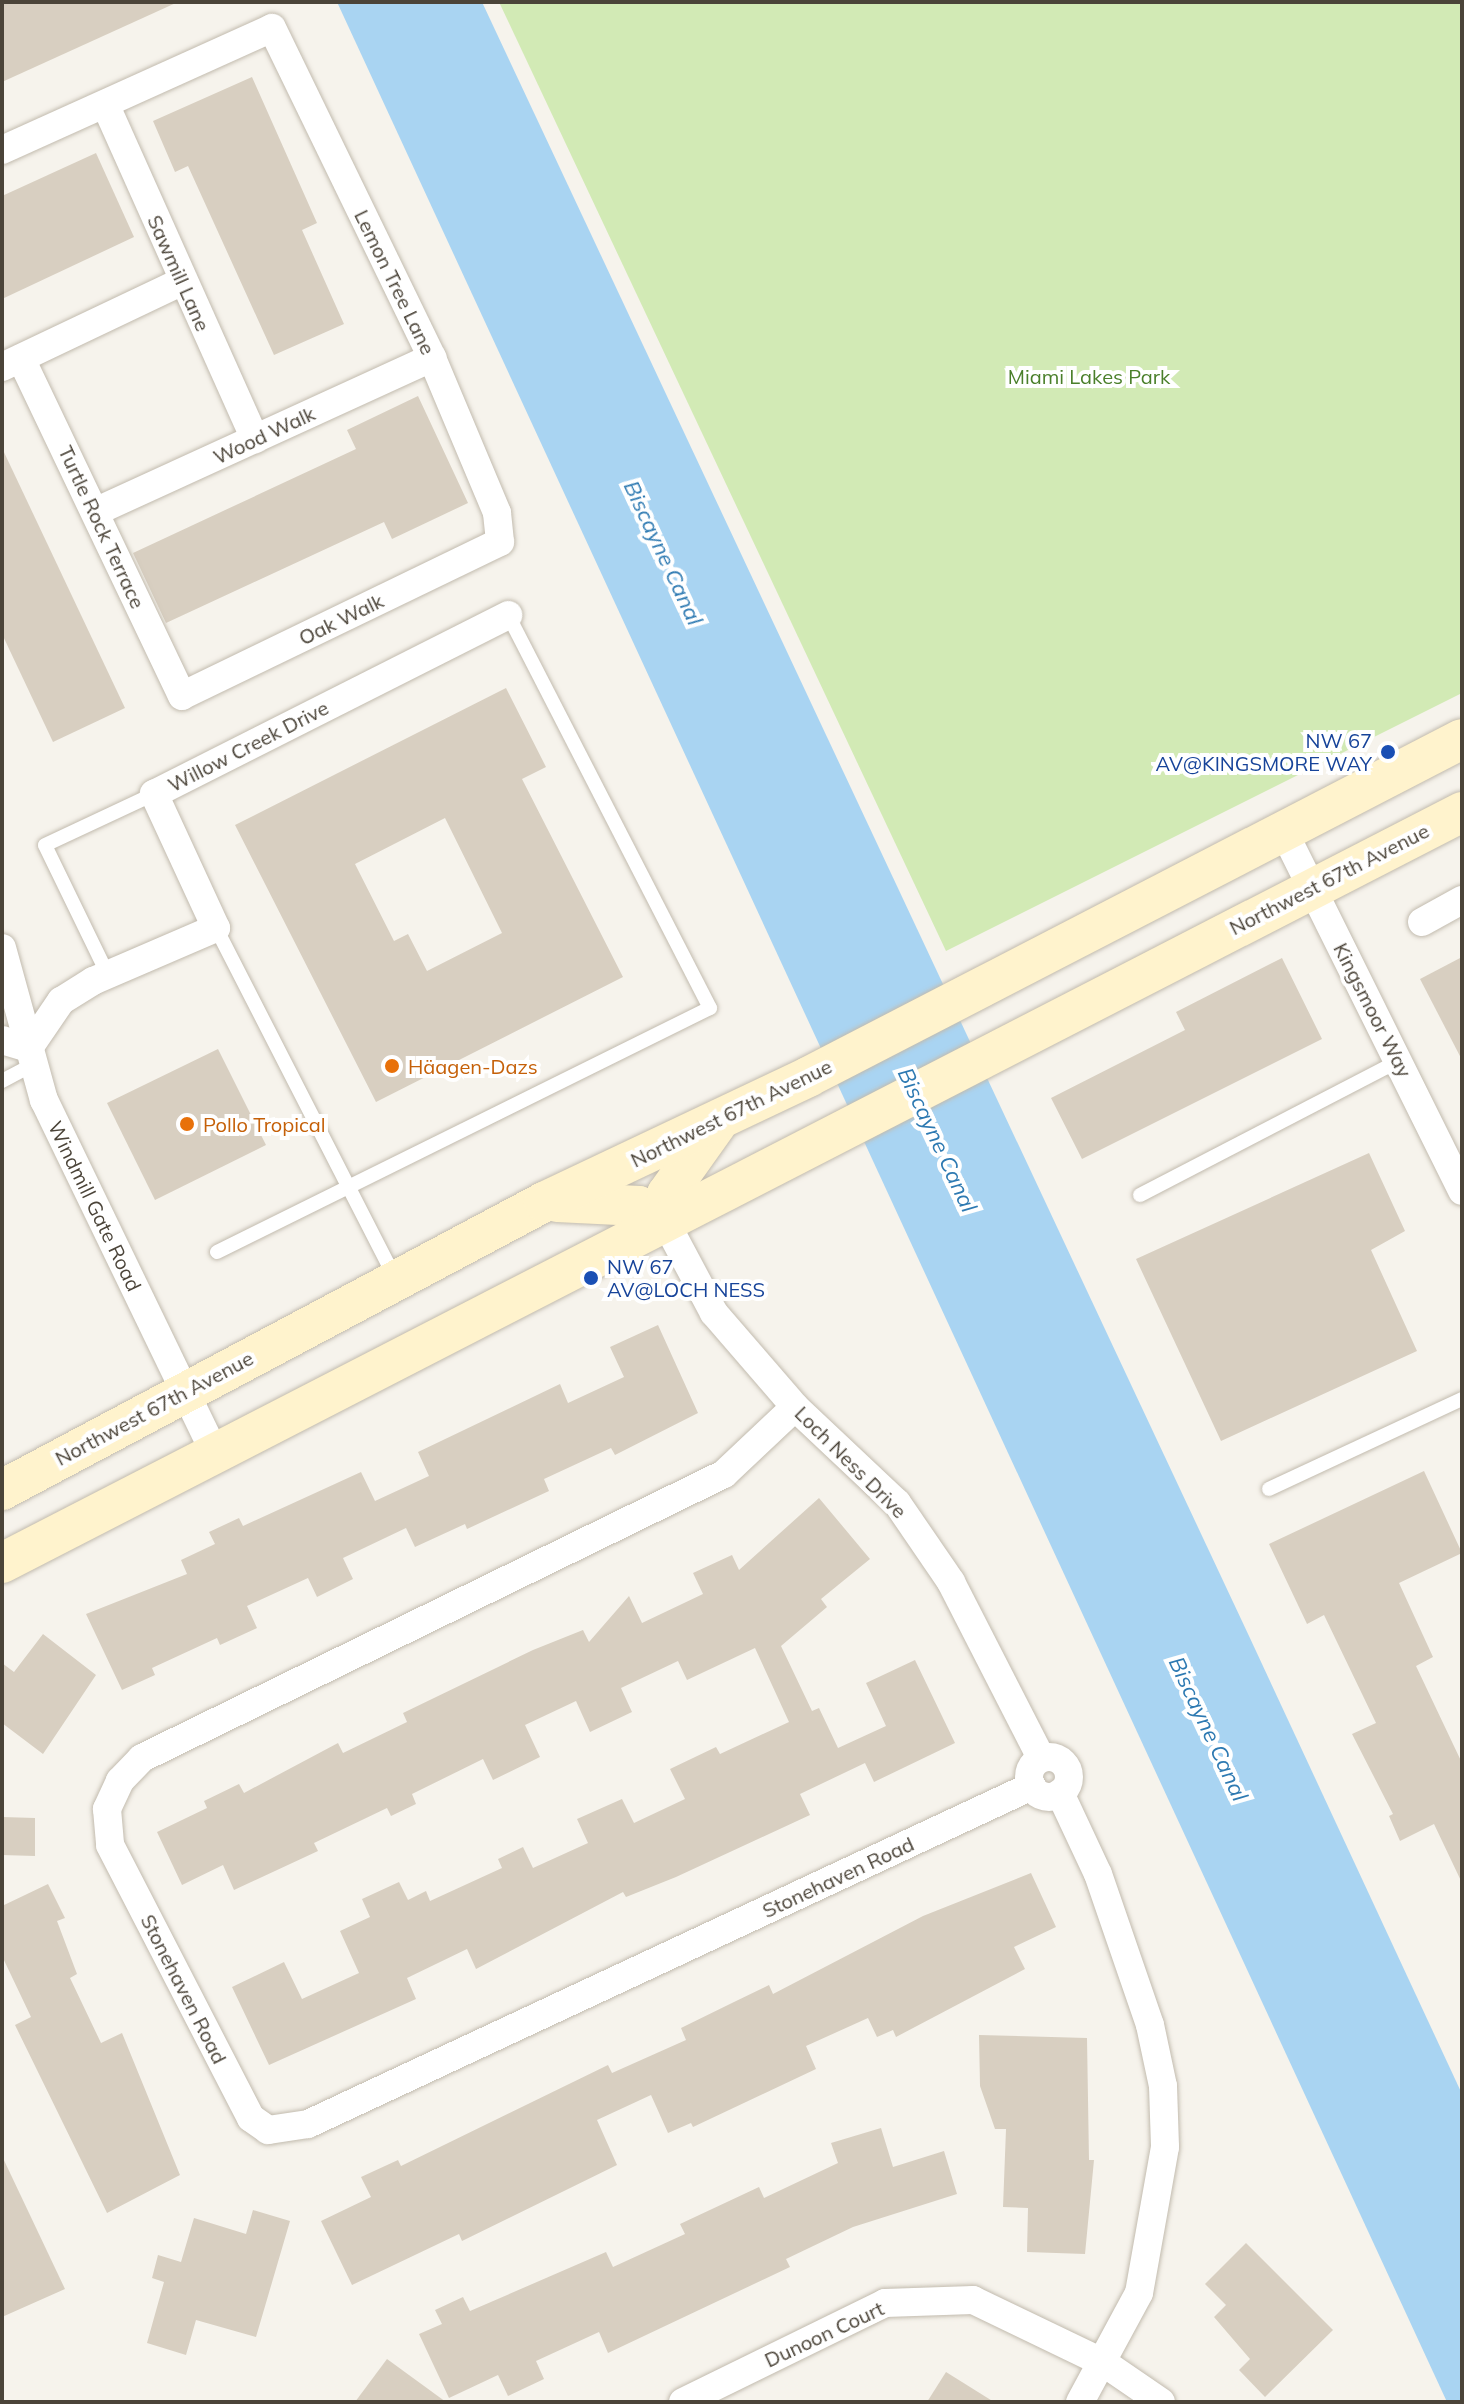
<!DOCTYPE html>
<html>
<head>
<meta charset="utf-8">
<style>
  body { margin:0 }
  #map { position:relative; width:1464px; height:2404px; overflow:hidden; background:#f6f3ec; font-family:Mulish,sans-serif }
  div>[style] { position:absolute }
  .green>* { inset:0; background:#d2eab5 }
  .water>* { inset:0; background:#a9d4f2 }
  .building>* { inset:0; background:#d8cfc1 }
  .roads { filter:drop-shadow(0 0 2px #c2bbae) drop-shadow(0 0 2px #c2bbae) }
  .service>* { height:14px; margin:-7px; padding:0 7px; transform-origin:7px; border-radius:7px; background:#fff }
  .minor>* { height:28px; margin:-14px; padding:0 14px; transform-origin:14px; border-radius:14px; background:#fff }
  .minor>.ring { margin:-14px; padding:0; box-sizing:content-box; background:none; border:28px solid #fff; border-radius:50% }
  .secondary>* { height:40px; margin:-20px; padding:0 20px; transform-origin:20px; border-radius:20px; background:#fff3cd }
  .dots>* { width:22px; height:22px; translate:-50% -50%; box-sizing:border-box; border:4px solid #fff; border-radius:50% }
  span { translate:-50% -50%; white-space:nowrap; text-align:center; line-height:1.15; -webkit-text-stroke:8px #fff; paint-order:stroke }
  .street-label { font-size:20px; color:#4b4439 }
  .park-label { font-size:20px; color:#4a7f2a }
  .transit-label { font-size:20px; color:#164399 }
  .right { translate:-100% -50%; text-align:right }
  .left { translate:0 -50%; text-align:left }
  .food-label { font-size:20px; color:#c56008 }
  .water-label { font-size:22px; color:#2e7ab2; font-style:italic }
  .frame { position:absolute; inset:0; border:4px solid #4b4439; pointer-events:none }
</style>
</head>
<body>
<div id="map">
  <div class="green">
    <i style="clip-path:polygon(499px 2px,1462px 2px,1462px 693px,946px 951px)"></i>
  </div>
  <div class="water">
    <i style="clip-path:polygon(337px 2px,482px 2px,1249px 1636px,1462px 2094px,1462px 2402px,1447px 2402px)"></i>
  </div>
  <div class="building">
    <i style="clip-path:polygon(2px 2px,178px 2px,2px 82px)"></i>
    <i style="clip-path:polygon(252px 77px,317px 223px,302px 230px,344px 324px,274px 355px,188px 166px,175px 172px,153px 121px)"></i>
    <i style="clip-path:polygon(96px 153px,134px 237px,2px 299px,2px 196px)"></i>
    <i style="clip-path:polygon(418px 396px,468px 503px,392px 539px,384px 522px,166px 623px,133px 553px,356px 449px,347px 430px)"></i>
    <i style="clip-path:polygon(2px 448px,125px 708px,53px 742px,2px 634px)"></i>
    <i style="clip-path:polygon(evenodd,506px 688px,546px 767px,522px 779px,623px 977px,376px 1102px,235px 825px,506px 688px,445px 818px,502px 933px,427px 971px,408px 934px,394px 941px,355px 864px,445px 818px)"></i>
    <i style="clip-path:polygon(1462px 957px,1462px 1060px,1420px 979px)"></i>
    <i style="clip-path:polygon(1282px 958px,1322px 1039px,1082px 1159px,1051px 1098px,1185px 1030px,1176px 1012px)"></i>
    <i style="clip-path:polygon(218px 1049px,266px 1145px,155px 1200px,107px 1103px)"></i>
    <i style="clip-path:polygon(1369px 1153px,1405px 1231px,1371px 1250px,1417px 1351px,1221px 1441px,1136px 1259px)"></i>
    <i style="clip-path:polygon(658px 1325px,698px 1413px,615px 1455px,611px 1448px,544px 1479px,549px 1491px,467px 1529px,465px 1524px,415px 1547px,406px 1528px,343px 1558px,353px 1579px,317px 1597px,308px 1578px,247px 1606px,257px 1628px,220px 1645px,217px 1638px,152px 1668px,155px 1675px,122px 1690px,86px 1614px,187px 1574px,181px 1560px,215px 1544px,209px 1532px,239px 1518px,243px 1526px,361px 1472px,375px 1501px,429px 1476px,418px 1452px,560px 1384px,568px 1403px,624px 1377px,610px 1347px)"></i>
    <i style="clip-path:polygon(1424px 1471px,1462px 1553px,1399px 1583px,1433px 1657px,1416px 1666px,1462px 1763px,1462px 1883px,1434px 1824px,1400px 1841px,1389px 1816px,1393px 1814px,1352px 1734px,1376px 1723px,1324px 1615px,1307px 1624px,1269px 1544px)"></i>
    <i style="clip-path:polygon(819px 1498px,870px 1559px,821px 1599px,827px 1607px,781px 1646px,812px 1711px,819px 1708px,838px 1748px,886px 1726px,866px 1683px,915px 1660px,955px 1743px,874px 1782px,865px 1763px,800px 1794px,810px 1815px,676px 1877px,626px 1897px,623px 1892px,476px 1969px,467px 1949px,407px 1978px,416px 1999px,269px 2065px,232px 1987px,284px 1962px,302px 1999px,359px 1973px,340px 1931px,370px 1917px,362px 1899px,399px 1882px,408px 1900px,426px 1891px,430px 1901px,502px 1868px,498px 1859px,523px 1847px,533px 1868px,588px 1843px,577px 1819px,622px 1799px,634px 1823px,685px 1799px,670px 1769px,716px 1747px,720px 1754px,789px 1722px,755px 1648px,687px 1680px,678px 1661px,621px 1688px,632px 1712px,590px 1732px,576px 1701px,525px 1725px,540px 1757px,493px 1780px,483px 1759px,412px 1794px,416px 1804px,391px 1816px,387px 1808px,314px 1843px,318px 1851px,234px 1890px,223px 1865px,182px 1885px,157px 1832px,207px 1808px,204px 1801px,239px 1784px,244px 1793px,338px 1743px,343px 1753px,407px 1722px,403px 1713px,533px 1650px,583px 1630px,589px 1642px,629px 1596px,642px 1623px,703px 1594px,693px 1573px,732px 1555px,739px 1570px)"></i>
    <i style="clip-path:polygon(43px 1634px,96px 1675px,43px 1754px,2px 1723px,2px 1663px,14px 1672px)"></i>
    <i style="clip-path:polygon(2px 1817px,35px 1818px,35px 1856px,2px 1855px)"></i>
    <i style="clip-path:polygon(1031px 1873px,1056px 1927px,1014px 1947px,1025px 1969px,896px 2037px,893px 2030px,877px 2037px,868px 2018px,806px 2046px,816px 2069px,693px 2127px,691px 2123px,668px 2133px,651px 2095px,597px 2120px,617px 2165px,462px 2241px,459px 2234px,352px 2285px,321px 2221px,371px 2197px,361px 2177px,398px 2160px,401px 2166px,608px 2065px,612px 2073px,686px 2040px,681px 2028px,734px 2002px,769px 1985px,773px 1994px,923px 1916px)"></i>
    <i style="clip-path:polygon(48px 1884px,65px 1918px,57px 1921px,77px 1974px,70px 1978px,101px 2043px,122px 2033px,180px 2175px,107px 2213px,15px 2025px,31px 2017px,2px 1956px,2px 1906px)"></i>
    <i style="clip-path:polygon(979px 2035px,1087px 2038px,1089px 2160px,1094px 2160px,1085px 2254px,1027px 2252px,1028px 2208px,1003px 2207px,1006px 2129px,995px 2129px,980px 2086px)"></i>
    <i style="clip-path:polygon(881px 2128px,893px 2167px,944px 2151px,957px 2194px,853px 2227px,786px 2259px,790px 2267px,608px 2353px,599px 2332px,536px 2361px,544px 2379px,508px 2396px,498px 2375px,449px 2398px,419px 2334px,442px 2324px,435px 2310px,463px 2297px,470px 2311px,606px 2252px,613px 2267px,685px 2234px,680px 2224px,759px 2187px,764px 2198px,838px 2163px,831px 2143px)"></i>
    <i style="clip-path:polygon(2px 2156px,65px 2289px,2px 2317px)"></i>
    <i style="clip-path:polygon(253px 2210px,290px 2221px,256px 2337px,196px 2320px,186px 2355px,147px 2343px,164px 2282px,152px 2278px,158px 2255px,181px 2262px,194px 2218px,246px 2234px)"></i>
    <i style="clip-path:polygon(1246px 2243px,1333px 2330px,1265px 2397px,1239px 2370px,1250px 2359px,1214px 2317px,1226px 2305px,1205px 2284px)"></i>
    <i style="clip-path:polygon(387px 2359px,446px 2402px,355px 2402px)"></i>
    <i style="clip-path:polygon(946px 2372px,994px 2402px,927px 2402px)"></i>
  </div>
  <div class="roads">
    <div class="service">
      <i style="left:216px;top:928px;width:395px;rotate:62.9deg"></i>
      <i style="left:108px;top:975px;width:144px;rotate:-115.9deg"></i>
      <i style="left:45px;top:845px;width:120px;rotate:-25.1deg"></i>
      <i style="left:2px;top:1081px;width:36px;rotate:-28deg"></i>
      <i style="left:1140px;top:1195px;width:292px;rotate:-27.4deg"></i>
      <i style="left:217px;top:1252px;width:550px;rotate:-26.33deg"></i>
      <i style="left:710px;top:1008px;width:442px;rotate:-117.2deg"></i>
      <i style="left:1269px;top:1489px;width:213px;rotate:-25deg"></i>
    </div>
    <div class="minor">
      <i style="left:106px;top:106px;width:365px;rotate:65.9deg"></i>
      <i style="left:2px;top:150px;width:296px;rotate:-24.3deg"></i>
      <i style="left:272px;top:28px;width:367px;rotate:64.1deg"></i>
      <i style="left:432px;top:358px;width:168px;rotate:67.2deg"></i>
      <i style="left:497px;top:513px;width:29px;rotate:84deg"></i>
      <i style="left:500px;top:542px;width:353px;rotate:154.2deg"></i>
      <i style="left:182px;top:696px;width:374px;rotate:-115.5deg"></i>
      <i style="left:2px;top:367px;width:200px;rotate:-25.4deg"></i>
      <i style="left:95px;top:512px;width:371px;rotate:-24.6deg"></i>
      <i style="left:1283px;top:830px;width:403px;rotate:63.6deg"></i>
      <i style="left:1422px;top:922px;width:46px;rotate:-28.8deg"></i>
      <i style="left:2px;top:948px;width:158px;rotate:74.6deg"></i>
      <i style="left:44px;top:1100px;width:393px;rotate:64.2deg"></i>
      <i style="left:2px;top:1040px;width:28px;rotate:17deg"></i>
      <i style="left:29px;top:1048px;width:57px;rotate:-55.8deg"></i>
      <i style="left:61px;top:1001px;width:38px;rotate:-32deg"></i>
      <i style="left:93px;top:981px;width:134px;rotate:-23.3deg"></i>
      <i style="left:216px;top:928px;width:148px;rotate:-114.8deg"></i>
      <i style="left:154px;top:794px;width:397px;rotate:-26.8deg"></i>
      <i style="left:665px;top:1221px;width:104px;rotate:62deg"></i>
      <i style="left:714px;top:1313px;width:124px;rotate:49.2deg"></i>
      <i style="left:795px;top:1407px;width:140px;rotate:43.3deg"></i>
      <i style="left:897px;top:1503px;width:96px;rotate:55.6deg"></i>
      <i style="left:951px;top:1582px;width:198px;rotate:62.9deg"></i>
      <i style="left:795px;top:1407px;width:98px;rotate:136.7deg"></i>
      <i style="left:724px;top:1474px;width:648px;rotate:153.99deg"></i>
      <i style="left:142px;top:1758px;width:32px;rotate:134deg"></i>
      <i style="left:120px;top:1781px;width:31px;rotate:115deg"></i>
      <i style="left:107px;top:1809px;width:36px;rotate:85deg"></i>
      <i style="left:110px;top:1845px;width:307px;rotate:62.7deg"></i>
      <i style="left:251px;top:2118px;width:21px;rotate:35deg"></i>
      <i style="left:268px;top:2130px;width:40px;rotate:-8.5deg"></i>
      <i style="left:308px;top:2124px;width:799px;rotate:-25.03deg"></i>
      <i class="ring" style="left:1029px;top:1757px;width:12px;height:12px"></i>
      <i style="left:1060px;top:1793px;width:89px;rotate:64.9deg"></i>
      <i style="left:1098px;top:1874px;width:160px;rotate:71deg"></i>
      <i style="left:1150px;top:2025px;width:62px;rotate:78deg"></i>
      <i style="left:1163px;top:2086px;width:61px;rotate:88.1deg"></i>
      <i style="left:1165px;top:2147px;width:148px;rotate:100.1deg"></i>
      <i style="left:1139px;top:2293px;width:124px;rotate:118.4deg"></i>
      <i style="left:683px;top:2402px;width:225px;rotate:-26.1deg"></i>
      <i style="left:885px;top:2303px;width:88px;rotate:-2deg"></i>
      <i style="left:973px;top:2300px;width:145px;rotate:25.7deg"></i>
      <i style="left:1104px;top:2363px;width:69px;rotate:34.4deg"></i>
    </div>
    <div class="secondary">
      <i style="left:557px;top:1202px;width:82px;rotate:2.8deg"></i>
      <i style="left:639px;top:1206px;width:30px;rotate:30deg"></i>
      <i style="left:665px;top:1221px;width:27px;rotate:-86deg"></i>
      <i style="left:667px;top:1194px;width:85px;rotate:-54.6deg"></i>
      <i style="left:2px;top:1490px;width:614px;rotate:-27.98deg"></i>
      <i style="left:544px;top:1202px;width:292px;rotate:-25.3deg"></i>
      <i style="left:808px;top:1077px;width:736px;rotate:-27.33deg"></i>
      <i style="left:2px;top:1563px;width:1642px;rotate:-27.22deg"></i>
    </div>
  </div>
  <div class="dots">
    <i style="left:1388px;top:752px;background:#1a4fb4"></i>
    <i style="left:392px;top:1066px;background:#e8710a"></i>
    <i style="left:187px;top:1124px;background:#e8710a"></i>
    <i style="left:591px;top:1278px;background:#1a4fb4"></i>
  </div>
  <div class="street-label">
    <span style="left:179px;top:273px;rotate:66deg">Sawmill Lane</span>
    <span style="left:395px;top:282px;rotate:64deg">Lemon Tree Lane</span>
    <span style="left:264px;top:435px;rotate:-25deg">Wood Walk</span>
    <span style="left:102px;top:527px;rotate:65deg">Turtle Rock Terrace</span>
    <span style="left:341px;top:619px;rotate:-26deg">Oak Walk</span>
    <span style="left:248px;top:746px;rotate:-27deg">Willow Creek Drive</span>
    <span style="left:1329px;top:879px;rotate:-27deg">Northwest 67th Avenue</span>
    <span style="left:1373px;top:1010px;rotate:63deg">Kingsmoor Way</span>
    <span style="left:731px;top:1113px;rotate:-26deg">Northwest 67th Avenue</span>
    <span style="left:95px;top:1206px;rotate:64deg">Windmill Gate Road</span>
    <span style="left:154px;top:1408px;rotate:-28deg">Northwest 67th Avenue</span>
    <span style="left:851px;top:1462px;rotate:45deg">Loch Ness Drive</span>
    <span style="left:838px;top:1877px;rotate:-25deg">Stonehaven Road</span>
    <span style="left:184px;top:1989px;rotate:63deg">Stonehaven Road</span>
    <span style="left:824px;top:2334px;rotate:-25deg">Dunoon Court</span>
  </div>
  <div class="park-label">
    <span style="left:1089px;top:376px">Miami Lakes Park</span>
  </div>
  <div class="transit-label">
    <span class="right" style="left:1372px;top:752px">NW 67<br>AV@KINGSMORE WAY</span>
    <span class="left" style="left:607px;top:1278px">NW 67<br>AV@LOCH NESS</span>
  </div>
  <div class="food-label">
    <span class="left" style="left:408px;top:1066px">Häagen-Dazs</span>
    <span class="left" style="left:203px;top:1124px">Pollo Tropical</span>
  </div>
  <div class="water-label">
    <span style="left:663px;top:553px;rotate:65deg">Biscayne Canal</span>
    <span style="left:937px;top:1140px;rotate:65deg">Biscayne Canal</span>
    <span style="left:1208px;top:1729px;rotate:65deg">Biscayne Canal</span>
  </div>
  <div class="frame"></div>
</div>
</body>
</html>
